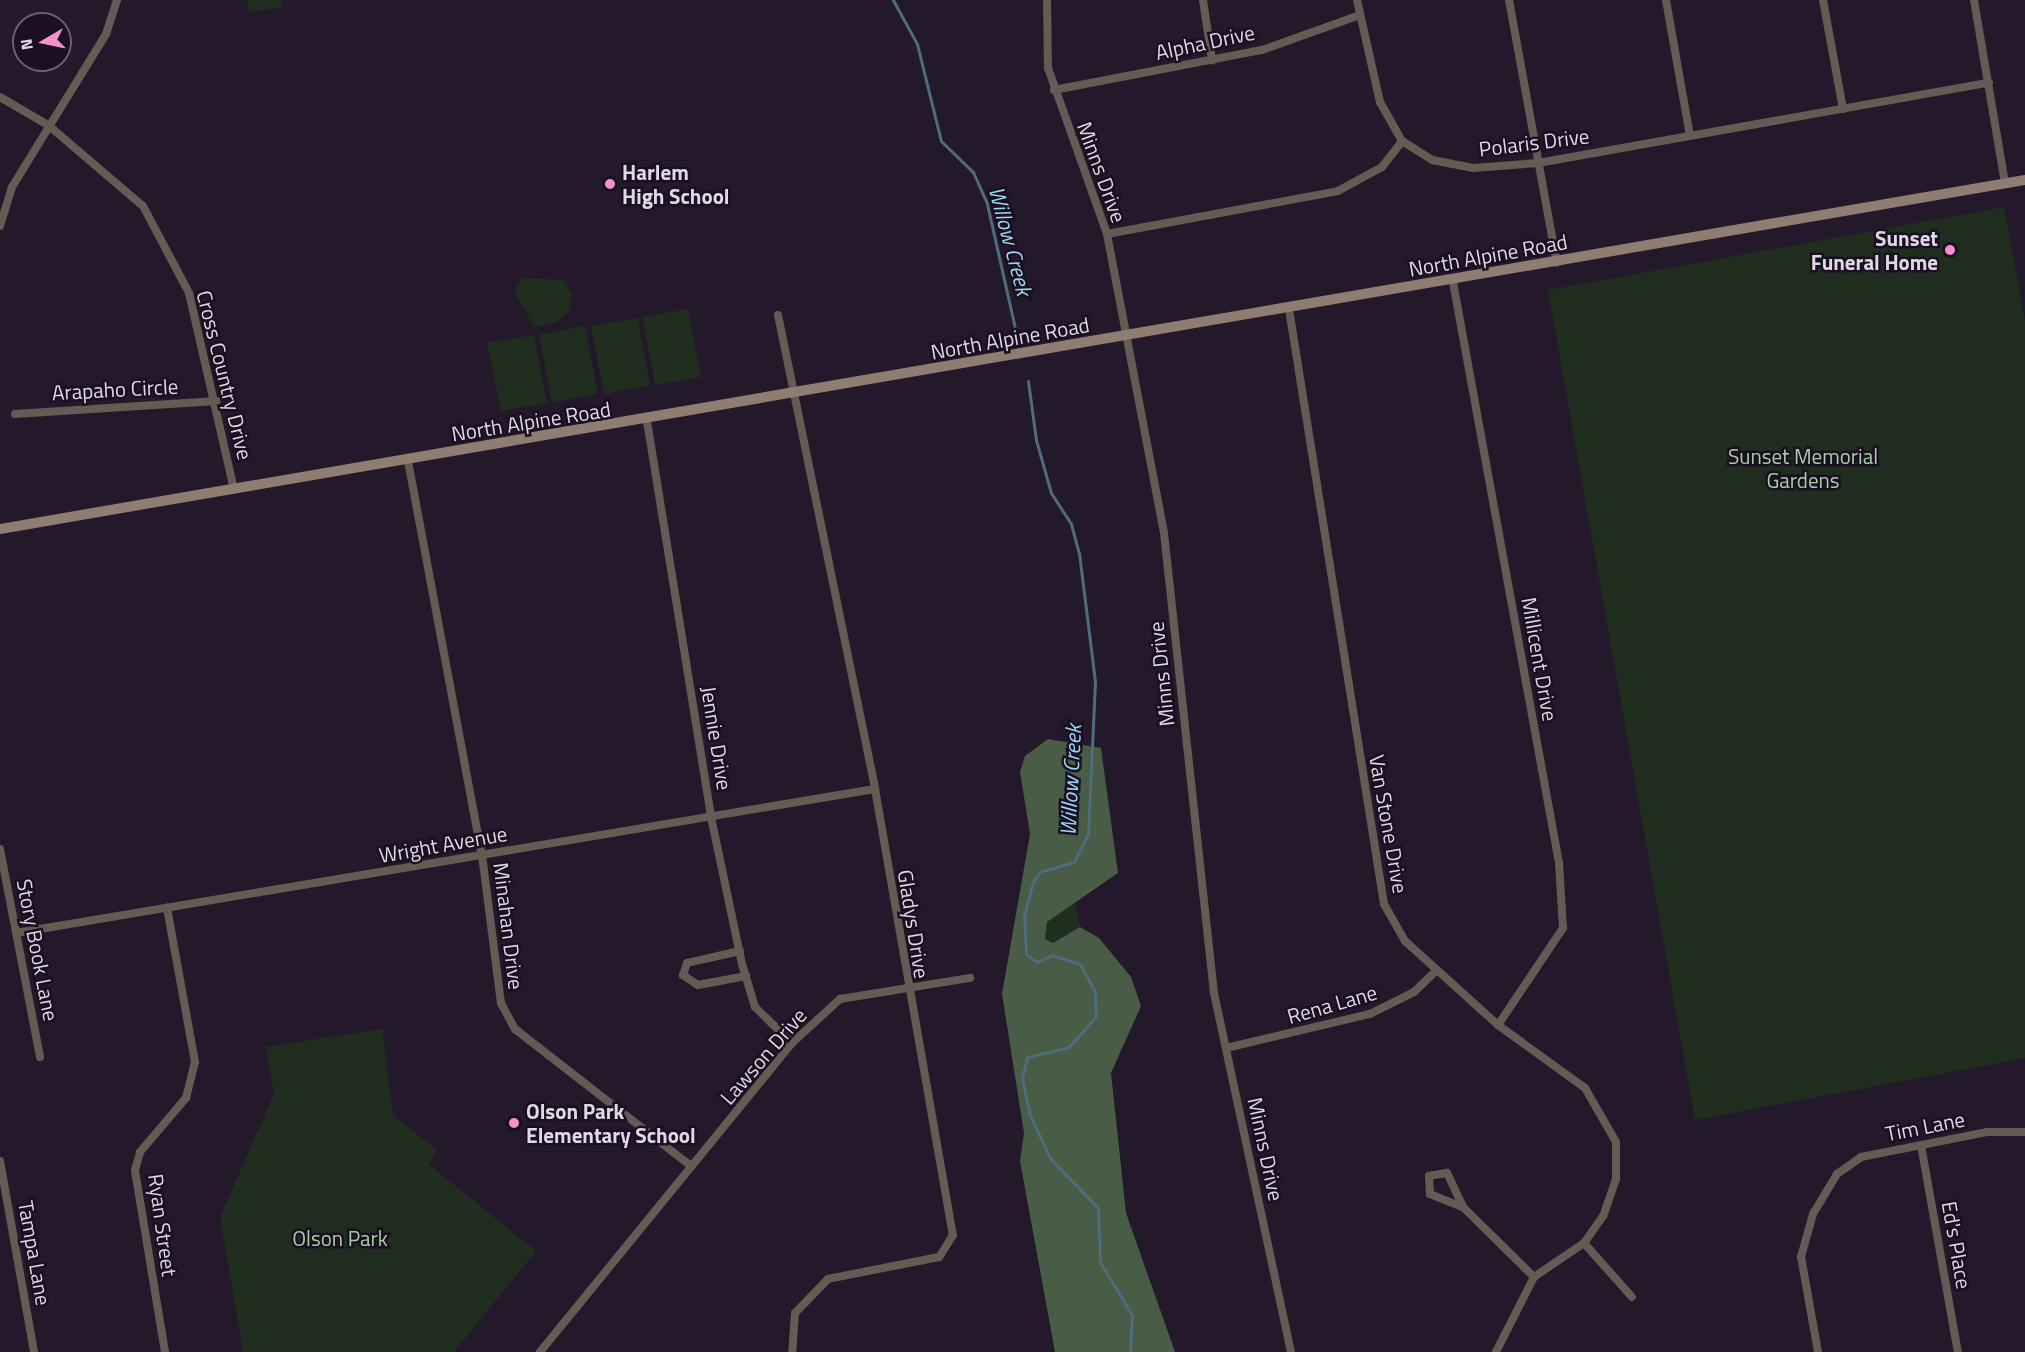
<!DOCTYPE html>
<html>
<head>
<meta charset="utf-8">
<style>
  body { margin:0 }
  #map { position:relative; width:2025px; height:1352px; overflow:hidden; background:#24192b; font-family:"Titillium Web",sans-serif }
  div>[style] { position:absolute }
  .green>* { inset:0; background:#1f2e1e }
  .forest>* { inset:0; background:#485c46 }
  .stream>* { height:3px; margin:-1.5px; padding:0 1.5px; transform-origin:1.5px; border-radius:1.5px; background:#4f6c7c }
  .minor>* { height:8px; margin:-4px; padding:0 4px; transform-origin:4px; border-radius:4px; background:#655b54 }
  .secondary>* { height:10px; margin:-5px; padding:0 5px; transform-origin:5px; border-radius:5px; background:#8e7e72 }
  .dots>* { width:16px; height:16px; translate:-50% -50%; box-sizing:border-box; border:3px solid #1a1022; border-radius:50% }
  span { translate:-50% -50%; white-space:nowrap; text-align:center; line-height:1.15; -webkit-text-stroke:5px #1a1022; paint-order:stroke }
  .street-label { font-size:21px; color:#dfd8e5 }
  .poi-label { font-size:21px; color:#dfd8e5; font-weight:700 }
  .left { translate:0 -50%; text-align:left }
  .right { translate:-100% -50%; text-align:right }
  .park-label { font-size:21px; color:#a7cea4 }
  .water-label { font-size:22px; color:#9cd5f3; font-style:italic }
  .north { position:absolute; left:12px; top:12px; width:60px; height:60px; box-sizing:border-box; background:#1a1022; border:2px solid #696070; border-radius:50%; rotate:261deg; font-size:16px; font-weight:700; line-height:24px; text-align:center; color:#dfd8e5 }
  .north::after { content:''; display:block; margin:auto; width:21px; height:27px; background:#f790ce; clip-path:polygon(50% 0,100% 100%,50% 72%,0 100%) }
</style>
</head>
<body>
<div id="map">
  <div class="green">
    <i style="clip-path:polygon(247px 0,281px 0,282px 7px,249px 12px)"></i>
    <i style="clip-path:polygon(2004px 207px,2025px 321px,2025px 1058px,1695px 1120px,1548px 290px)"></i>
    <i style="clip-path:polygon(523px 278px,563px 280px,572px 295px,569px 311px,557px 322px,534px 327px,517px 296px,515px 288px)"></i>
    <i style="clip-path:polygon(688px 309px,701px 377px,655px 385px,642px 317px)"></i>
    <i style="clip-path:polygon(638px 318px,650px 385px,604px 394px,591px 326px)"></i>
    <i style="clip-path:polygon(585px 326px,598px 394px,552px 402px,539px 335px)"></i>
    <i style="clip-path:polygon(534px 335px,547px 403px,501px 411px,487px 343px)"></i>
    <i style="clip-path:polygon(1075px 902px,1080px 927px,1053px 943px,1045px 939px,1047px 922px)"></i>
    <i style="clip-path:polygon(382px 1029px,393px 1115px,437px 1150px,428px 1164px,536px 1251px,454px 1352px,243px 1352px,220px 1217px,274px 1094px,266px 1047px)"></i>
  </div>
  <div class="forest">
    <i style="clip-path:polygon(1048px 739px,1101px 748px,1118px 873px,1047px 922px,1045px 939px,1053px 943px,1080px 927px,1099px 938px,1131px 977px,1141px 1006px,1111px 1073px,1126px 1213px,1175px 1352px,1055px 1352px,1020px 1161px,1024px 1133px,1002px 994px,1030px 834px,1020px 772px,1025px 756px)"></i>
  </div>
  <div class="stream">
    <i style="left:893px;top:0;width:50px;rotate:61.4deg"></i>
    <i style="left:917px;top:44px;width:100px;rotate:76.1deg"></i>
    <i style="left:941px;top:141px;width:45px;rotate:44.1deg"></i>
    <i style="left:973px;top:172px;width:35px;rotate:66deg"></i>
    <i style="left:987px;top:204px;width:132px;rotate:77.3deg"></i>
    <i style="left:1028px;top:381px;width:60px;rotate:82.3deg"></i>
    <i style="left:1036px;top:440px;width:55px;rotate:74.2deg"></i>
    <i style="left:1051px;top:493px;width:37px;rotate:57deg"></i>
    <i style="left:1071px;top:524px;width:30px;rotate:75deg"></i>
    <i style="left:1079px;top:553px;width:129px;rotate:82.9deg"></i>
    <i style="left:1095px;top:681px;width:153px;rotate:92.6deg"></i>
    <i style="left:1088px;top:834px;width:31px;rotate:117deg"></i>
    <i style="left:1074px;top:862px;width:35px;rotate:164deg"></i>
    <i style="left:1040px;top:872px;width:12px;rotate:125deg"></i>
    <i style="left:1033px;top:882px;width:34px;rotate:105deg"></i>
    <i style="left:1024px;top:915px;width:39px;rotate:87deg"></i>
    <i style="left:1026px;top:954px;width:14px;rotate:36deg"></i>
    <i style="left:1037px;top:962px;width:17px;rotate:-25deg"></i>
    <i style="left:1052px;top:955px;width:29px;rotate:18deg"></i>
    <i style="left:1080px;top:964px;width:32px;rotate:62deg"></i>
    <i style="left:1095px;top:992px;width:24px;rotate:88deg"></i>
    <i style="left:1096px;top:1016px;width:41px;rotate:131.1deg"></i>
    <i style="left:1069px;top:1047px;width:43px;rotate:166.6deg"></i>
    <i style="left:1027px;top:1057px;width:22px;rotate:103deg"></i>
    <i style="left:1022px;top:1078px;width:38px;rotate:78deg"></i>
    <i style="left:1030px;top:1115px;width:47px;rotate:65.1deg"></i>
    <i style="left:1050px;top:1158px;width:69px;rotate:46.2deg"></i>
    <i style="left:1098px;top:1208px;width:54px;rotate:87.9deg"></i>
    <i style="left:1100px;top:1262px;width:62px;rotate:58.9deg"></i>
    <i style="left:1132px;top:1315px;width:37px;rotate:93deg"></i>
  </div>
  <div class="minor">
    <i style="left:1047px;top:0;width:68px;rotate:89.2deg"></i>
    <i style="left:1048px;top:68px;width:176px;rotate:70.4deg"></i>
    <i style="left:1107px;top:234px;width:304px;rotate:79.2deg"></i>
    <i style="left:1164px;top:533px;width:463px;rotate:83.8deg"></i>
    <i style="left:1214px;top:993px;width:367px;rotate:77.9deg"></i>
    <i style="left:1203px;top:0;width:61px;rotate:81.5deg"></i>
    <i style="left:1357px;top:0;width:105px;rotate:77.3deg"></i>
    <i style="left:1380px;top:102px;width:45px;rotate:60.6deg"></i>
    <i style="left:1402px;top:141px;width:36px;rotate:32deg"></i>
    <i style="left:1432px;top:160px;width:42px;rotate:11deg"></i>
    <i style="left:1473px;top:168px;width:65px;rotate:-4.4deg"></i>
    <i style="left:1538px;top:163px;width:458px;rotate:-10.1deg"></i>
    <i style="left:1509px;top:0;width:267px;rotate:79.7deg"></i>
    <i style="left:1666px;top:0;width:138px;rotate:80deg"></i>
    <i style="left:1823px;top:0;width:111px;rotate:79.6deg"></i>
    <i style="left:1974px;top:0;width:186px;rotate:80.4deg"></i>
    <i style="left:1054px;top:90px;width:212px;rotate:-10.9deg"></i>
    <i style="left:1262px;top:50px;width:104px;rotate:-19.7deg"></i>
    <i style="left:0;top:97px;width:56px;rotate:30.3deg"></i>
    <i style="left:48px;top:125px;width:125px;rotate:40.5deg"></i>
    <i style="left:143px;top:206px;width:98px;rotate:62.1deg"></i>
    <i style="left:189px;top:293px;width:202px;rotate:77.1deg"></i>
    <i style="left:0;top:226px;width:41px;rotate:-72.9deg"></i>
    <i style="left:12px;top:187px;width:180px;rotate:-58.4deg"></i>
    <i style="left:106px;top:34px;width:36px;rotate:-72deg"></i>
    <i style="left:1107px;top:234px;width:235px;rotate:-10.5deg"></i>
    <i style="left:1338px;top:191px;width:50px;rotate:-28.6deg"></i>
    <i style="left:1382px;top:167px;width:33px;rotate:-52deg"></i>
    <i style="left:1453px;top:282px;width:591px;rotate:79.66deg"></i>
    <i style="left:1559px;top:863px;width:65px;rotate:86.5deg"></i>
    <i style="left:1563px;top:928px;width:117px;rotate:123.8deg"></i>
    <i style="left:1289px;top:309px;width:603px;rotate:80.93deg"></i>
    <i style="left:1384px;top:904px;width:43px;rotate:60.4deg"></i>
    <i style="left:1405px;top:941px;width:125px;rotate:42.1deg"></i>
    <i style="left:1498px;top:1025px;width:107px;rotate:35.9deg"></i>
    <i style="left:1585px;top:1088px;width:62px;rotate:60.1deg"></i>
    <i style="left:1616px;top:1142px;width:37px;rotate:90deg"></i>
    <i style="left:1616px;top:1179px;width:39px;rotate:109deg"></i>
    <i style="left:1603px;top:1216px;width:33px;rotate:125deg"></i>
    <i style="left:1584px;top:1243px;width:60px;rotate:145.8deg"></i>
    <i style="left:1534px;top:1277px;width:84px;rotate:116.9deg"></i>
    <i style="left:778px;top:315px;width:484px;rotate:78.4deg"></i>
    <i style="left:875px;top:789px;width:453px;rotate:80.1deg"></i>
    <i style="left:953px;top:1235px;width:26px;rotate:122deg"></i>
    <i style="left:939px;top:1257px;width:113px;rotate:168.8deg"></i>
    <i style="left:828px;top:1279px;width:47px;rotate:134.1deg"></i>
    <i style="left:795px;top:1313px;width:39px;rotate:94deg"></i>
    <i style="left:15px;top:414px;width:202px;rotate:-3.7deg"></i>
    <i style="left:647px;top:421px;width:401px;rotate:80.8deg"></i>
    <i style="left:711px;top:817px;width:150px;rotate:78.1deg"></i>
    <i style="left:742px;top:964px;width:45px;rotate:73.2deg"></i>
    <i style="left:755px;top:1007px;width:52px;rotate:44.2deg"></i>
    <i style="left:408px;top:461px;width:401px;rotate:79.4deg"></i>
    <i style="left:482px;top:855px;width:149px;rotate:82.7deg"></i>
    <i style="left:501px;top:1003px;width:30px;rotate:62deg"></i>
    <i style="left:515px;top:1029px;width:224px;rotate:37.9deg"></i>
    <i style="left:0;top:849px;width:212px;rotate:79.1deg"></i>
    <i style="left:16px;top:933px;width:871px;rotate:-9.52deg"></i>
    <i style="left:740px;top:951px;width:54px;rotate:167.2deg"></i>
    <i style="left:687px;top:963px;width:13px;rotate:108deg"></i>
    <i style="left:683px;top:975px;width:18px;rotate:34deg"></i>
    <i style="left:698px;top:985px;width:49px;rotate:-10.6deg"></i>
    <i style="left:1226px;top:1048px;width:148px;rotate:-13.3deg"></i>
    <i style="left:1370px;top:1014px;width:49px;rotate:-26.6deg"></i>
    <i style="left:1414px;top:992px;width:32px;rotate:-44deg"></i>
    <i style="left:1921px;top:1145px;width:210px;rotate:79.9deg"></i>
    <i style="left:0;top:1161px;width:194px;rotate:79.9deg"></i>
    <i style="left:1463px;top:1207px;width:38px;rotate:-115deg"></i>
    <i style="left:1447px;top:1173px;width:18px;rotate:171deg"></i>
    <i style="left:1429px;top:1176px;width:18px;rotate:87deg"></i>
    <i style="left:1430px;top:1194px;width:35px;rotate:22deg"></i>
    <i style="left:1463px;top:1207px;width:100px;rotate:44.6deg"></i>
    <i style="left:1584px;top:1243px;width:72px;rotate:48.4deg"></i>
    <i style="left:165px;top:1352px;width:184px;rotate:-99.4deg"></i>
    <i style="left:135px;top:1170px;width:19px;rotate:-74deg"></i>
    <i style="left:140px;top:1152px;width:71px;rotate:-49.6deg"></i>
    <i style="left:186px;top:1098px;width:37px;rotate:-76deg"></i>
    <i style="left:195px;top:1062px;width:157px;rotate:-100.3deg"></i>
    <i style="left:540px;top:1352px;width:399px;rotate:-50.8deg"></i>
    <i style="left:792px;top:1043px;width:65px;rotate:-42.5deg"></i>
    <i style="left:840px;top:999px;width:132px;rotate:-9.2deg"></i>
    <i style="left:1818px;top:1352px;width:97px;rotate:-100.1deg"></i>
    <i style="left:1801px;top:1257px;width:45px;rotate:-74.4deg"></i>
    <i style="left:1813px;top:1214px;width:47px;rotate:-59deg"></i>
    <i style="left:1837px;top:1174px;width:29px;rotate:-35deg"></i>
    <i style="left:1861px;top:1157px;width:128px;rotate:-11.2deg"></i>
    <i style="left:1987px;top:1132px;width:38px"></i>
  </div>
  <div class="secondary">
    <i style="left:0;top:529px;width:2055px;rotate:-9.78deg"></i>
  </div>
  <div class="dots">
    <i style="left:610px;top:184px;background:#f790ce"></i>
    <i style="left:1950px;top:250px;background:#f790ce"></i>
    <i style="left:514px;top:1123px;background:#f790ce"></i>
  </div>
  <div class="street-label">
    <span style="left:1205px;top:42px;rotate:-12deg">Alpha Drive</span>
    <span style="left:1534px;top:142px;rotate:-7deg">Polaris Drive</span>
    <span style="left:1102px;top:172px;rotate:70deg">Minns Drive</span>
    <span style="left:1488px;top:255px;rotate:-10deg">North Alpine Road</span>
    <span style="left:1010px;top:338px;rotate:-10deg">North Alpine Road</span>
    <span style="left:225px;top:375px;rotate:76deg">Cross Country Drive</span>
    <span style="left:115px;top:389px;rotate:-3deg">Arapaho Circle</span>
    <span style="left:531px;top:421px;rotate:-9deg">North Alpine Road</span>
    <span style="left:1540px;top:659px;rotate:80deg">Millicent Drive</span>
    <span style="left:1161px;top:674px;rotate:-96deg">Minns Drive</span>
    <span style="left:717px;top:738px;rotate:81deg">Jennie Drive</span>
    <span style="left:1389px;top:824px;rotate:80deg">Van Stone Drive</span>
    <span style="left:443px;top:844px;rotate:-10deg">Wright Avenue</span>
    <span style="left:914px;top:924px;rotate:81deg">Gladys Drive</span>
    <span style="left:509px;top:926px;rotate:83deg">Minahan Drive</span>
    <span style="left:38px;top:950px;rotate:79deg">Story Book Lane</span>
    <span style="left:1332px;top:1004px;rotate:-16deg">Rena Lane</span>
    <span style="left:763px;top:1056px;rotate:-49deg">Lawson Drive</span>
    <span style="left:1925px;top:1126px;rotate:-11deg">Tim Lane</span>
    <span style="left:1266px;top:1149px;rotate:78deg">Minns Drive</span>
    <span style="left:163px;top:1225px;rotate:82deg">Ryan Street</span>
    <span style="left:1957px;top:1245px;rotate:80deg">Ed's Place</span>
    <span style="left:35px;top:1253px;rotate:80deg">Tampa Lane</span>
  </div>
  <div class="poi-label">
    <span class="left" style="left:622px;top:184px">Harlem<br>High School</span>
    <span class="right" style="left:1938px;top:250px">Sunset<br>Funeral Home</span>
    <span class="left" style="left:526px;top:1123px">Olson Park<br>Elementary School</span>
  </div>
  <div class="park-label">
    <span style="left:1803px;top:468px">Sunset Memorial<br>Gardens</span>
    <span style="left:340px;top:1238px">Olson Park</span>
  </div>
  <div class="water-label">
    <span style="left:1010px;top:241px;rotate:75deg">Willow Creek</span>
    <span style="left:1071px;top:780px;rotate:-87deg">Willow Creek</span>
  </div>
  <div class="north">N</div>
</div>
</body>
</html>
